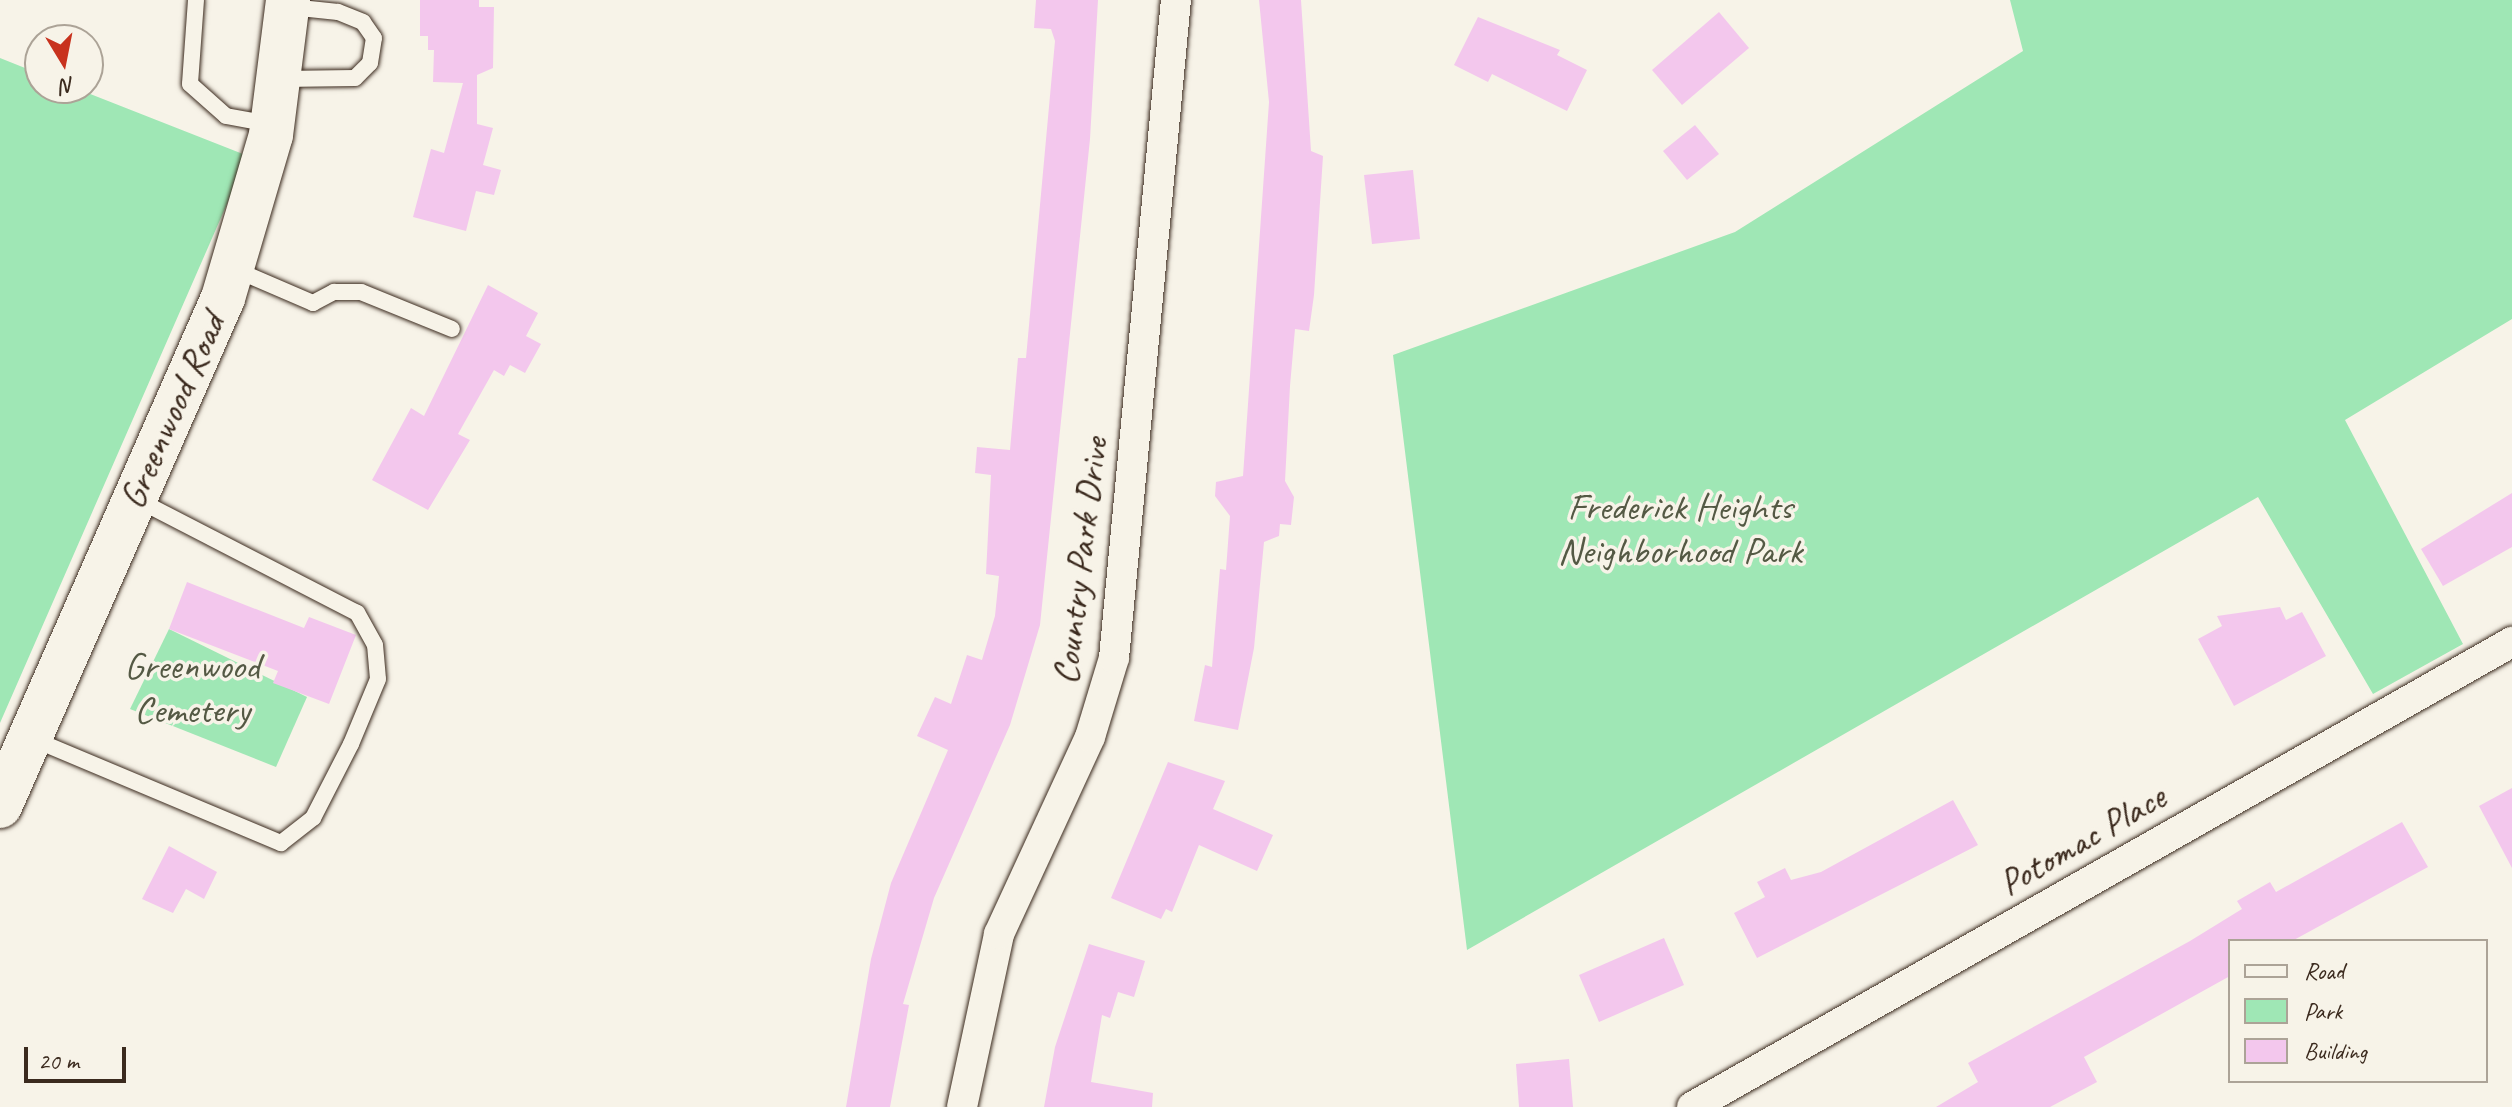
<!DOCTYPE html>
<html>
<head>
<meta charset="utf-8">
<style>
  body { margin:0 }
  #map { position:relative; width:2512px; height:1107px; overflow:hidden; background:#f7f3e8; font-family:Caveat,sans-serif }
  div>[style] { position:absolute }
  .green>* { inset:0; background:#9fe7b5 }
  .building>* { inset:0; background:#f3c7ed }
  .roads { filter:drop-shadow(0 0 2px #3b2a1e) drop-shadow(0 0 2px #3b2a1e) }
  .service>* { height:16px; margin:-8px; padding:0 8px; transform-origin:8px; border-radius:8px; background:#f7f3e8 }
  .minor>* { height:30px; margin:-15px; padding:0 15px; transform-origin:15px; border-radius:15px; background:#f7f3e8 }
  .secondary>* { height:44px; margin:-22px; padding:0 22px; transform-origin:22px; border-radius:22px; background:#f7f3e8 }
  span { translate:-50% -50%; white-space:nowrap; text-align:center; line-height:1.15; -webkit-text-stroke:7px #f7f3e8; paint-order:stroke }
  .street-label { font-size:38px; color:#3b2a1e }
  .park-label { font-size:38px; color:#545944 }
  .legend { position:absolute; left:2228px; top:939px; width:260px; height:144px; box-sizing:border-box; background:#f7f3e8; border:2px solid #aca397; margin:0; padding:10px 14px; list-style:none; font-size:24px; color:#3b2a1e }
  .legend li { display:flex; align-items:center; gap:16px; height:40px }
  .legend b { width:40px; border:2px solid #aca397 }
  .north { position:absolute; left:24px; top:24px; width:80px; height:80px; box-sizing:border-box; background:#f7f3e8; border:2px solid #aca397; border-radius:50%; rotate:170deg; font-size:22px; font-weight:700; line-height:32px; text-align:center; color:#3b2a1e }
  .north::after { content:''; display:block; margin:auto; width:28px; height:36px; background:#c8321e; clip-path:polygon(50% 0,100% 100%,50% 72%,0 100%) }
  .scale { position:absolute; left:24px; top:1047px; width:102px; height:36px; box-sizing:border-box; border:4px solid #3b2a1e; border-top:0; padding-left:10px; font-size:24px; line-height:28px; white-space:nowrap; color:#3b2a1e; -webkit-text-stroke:6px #f7f3e8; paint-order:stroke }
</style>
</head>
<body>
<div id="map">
  <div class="green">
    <i style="clip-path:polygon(2010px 0,2512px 0,2512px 319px,2345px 420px,2463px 644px,2373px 694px,2258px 497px,1467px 950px,1393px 355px,1735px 232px,2023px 51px)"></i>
    <i style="clip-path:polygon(0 58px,40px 74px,40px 88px,75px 88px,248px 156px,0 723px)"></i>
    <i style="clip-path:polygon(169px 629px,307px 697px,276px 767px,130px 709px)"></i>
  </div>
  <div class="building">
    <i style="clip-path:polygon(420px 0,479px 0,479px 7px,494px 7px,493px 68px,477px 75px,477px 124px,493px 128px,483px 165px,501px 170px,494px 195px,476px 191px,466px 231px,413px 217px,431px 149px,444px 153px,463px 83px,433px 82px,434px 50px,428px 50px,428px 36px,420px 36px)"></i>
    <i style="clip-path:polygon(1036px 0,1098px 0,1090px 139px,1040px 625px,1010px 725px,934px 898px,903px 1004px,909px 1005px,890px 1107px,846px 1107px,871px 959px,891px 883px,948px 750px,917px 736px,935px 697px,951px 704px,967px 655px,982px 660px,995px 616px,999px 576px,986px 574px,991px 475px,975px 473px,977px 447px,1010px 450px,1018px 358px,1026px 358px,1055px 41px,1051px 29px,1034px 28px)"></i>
    <i style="clip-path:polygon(1259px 0,1301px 0,1311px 151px,1323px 156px,1314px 295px,1309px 331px,1295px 329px,1290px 386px,1285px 481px,1294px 497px,1291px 525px,1280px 524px,1279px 536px,1264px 542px,1254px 648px,1238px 730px,1194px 721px,1205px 665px,1212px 667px,1220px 569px,1226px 570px,1230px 516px,1215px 496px,1216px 482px,1243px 476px,1269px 102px)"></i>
    <i style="clip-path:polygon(1719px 12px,1749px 48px,1682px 105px,1652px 70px)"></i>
    <i style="clip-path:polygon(1478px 17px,1560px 50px,1557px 55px,1587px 70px,1567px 111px,1492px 74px,1488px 82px,1454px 65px)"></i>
    <i style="clip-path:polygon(1695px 125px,1719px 154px,1687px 180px,1663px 151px)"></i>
    <i style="clip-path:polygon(1413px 170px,1420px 239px,1372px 244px,1364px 175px)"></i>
    <i style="clip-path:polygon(488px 285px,538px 313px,526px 336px,541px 344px,525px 373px,510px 365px,504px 376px,494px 370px,458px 434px,470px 440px,428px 510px,372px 480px,411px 408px,424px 416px)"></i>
    <i style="clip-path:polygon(2512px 493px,2512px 547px,2443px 586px,2421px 549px)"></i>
    <i style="clip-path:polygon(187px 582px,304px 628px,309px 617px,356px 635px,329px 704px,273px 683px,278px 671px,169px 629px)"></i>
    <i style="clip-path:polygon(2280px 607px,2286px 620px,2302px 612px,2326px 656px,2234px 706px,2198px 639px,2222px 626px,2217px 616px)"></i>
    <i style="clip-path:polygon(1168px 762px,1225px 781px,1213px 809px,1273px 835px,1257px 871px,1199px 845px,1172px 912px,1166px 909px,1161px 919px,1111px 898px)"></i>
    <i style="clip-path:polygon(2512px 788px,2512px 868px,2479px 806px)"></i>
    <i style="clip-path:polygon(1953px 800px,1978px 845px,1757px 958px,1734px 913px,1765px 897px,1757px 882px,1785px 868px,1791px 880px,1821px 872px)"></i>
    <i style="clip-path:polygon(2402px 822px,2428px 867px,2292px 941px,2230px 941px,2230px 976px,2084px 1057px,2097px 1082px,2050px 1107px,1936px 1107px,1978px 1082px,1968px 1063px,2190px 941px,2242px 909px,2237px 901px,2270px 882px,2276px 892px)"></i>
    <i style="clip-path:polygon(169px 846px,217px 872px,204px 899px,186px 889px,173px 913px,142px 899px)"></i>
    <i style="clip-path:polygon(1664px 938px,1684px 985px,1599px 1022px,1579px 975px)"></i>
    <i style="clip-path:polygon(1089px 944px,1145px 961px,1134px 997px,1118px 992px,1110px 1018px,1102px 1015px,1091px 1082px,1153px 1093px,1152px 1107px,1044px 1107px,1055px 1047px)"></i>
    <i style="clip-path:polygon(1569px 1059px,1573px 1107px,1519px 1107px,1516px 1064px)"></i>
  </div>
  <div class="roads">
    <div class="service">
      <i style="left:196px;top:0;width:84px;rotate:94.1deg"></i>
      <i style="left:190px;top:84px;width:48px;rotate:41.6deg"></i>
      <i style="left:226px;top:116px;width:45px;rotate:10.3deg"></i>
      <i style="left:281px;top:79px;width:74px;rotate:-0.8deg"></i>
      <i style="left:355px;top:78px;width:21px;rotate:-45deg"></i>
      <i style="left:370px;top:63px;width:25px;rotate:-81deg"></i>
      <i style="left:374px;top:38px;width:19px;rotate:-125deg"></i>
      <i style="left:363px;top:22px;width:27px;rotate:-158deg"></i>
      <i style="left:338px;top:12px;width:48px;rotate:-174.1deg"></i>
      <i style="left:234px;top:269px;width:86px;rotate:23.3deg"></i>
      <i style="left:313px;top:303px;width:24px;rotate:-28deg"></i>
      <i style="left:334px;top:292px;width:27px"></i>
      <i style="left:361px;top:292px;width:98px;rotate:22.1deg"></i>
      <i style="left:33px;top:739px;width:269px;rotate:22.8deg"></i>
      <i style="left:281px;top:843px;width:41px;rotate:-38deg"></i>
      <i style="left:313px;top:818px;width:83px;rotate:-62.8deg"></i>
      <i style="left:351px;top:744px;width:70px;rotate:-67.4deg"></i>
      <i style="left:378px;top:679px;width:34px;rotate:-95deg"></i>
      <i style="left:375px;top:645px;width:37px;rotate:-119deg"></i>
      <i style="left:357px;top:613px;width:246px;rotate:-152.7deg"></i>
    </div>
    <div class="minor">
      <i style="left:962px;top:1107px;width:177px;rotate:-77.9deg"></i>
      <i style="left:999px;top:934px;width:217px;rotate:-65.2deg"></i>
      <i style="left:1090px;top:737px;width:83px;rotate:-73.1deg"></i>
      <i style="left:1114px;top:658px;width:661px;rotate:-84.62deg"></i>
      <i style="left:1692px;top:1107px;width:943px;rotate:-29.56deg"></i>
    </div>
    <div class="secondary">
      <i style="left:0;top:806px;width:555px;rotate:-66.3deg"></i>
      <i style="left:223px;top:298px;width:170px;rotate:-73.6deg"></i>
      <i style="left:271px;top:135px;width:136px;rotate:-82.8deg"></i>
    </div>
  </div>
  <div class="street-label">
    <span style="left:172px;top:411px;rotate:-66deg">Greenwood Road</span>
    <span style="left:1080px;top:561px;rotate:-83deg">Country Park Drive</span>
    <span style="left:2082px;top:840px;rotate:-30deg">Potomac Place</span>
  </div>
  <div class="park-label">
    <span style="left:1680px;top:529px">Frederick Heights<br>Neighborhood Park</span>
    <span style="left:192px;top:688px">Greenwood<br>Cemetery</span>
  </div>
  <ul class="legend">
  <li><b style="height:10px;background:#f7f3e8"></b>Road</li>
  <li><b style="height:22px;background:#9fe7b5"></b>Park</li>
  <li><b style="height:22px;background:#f3c7ed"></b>Building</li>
  </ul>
  <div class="north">N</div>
  <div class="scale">20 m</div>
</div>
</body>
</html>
